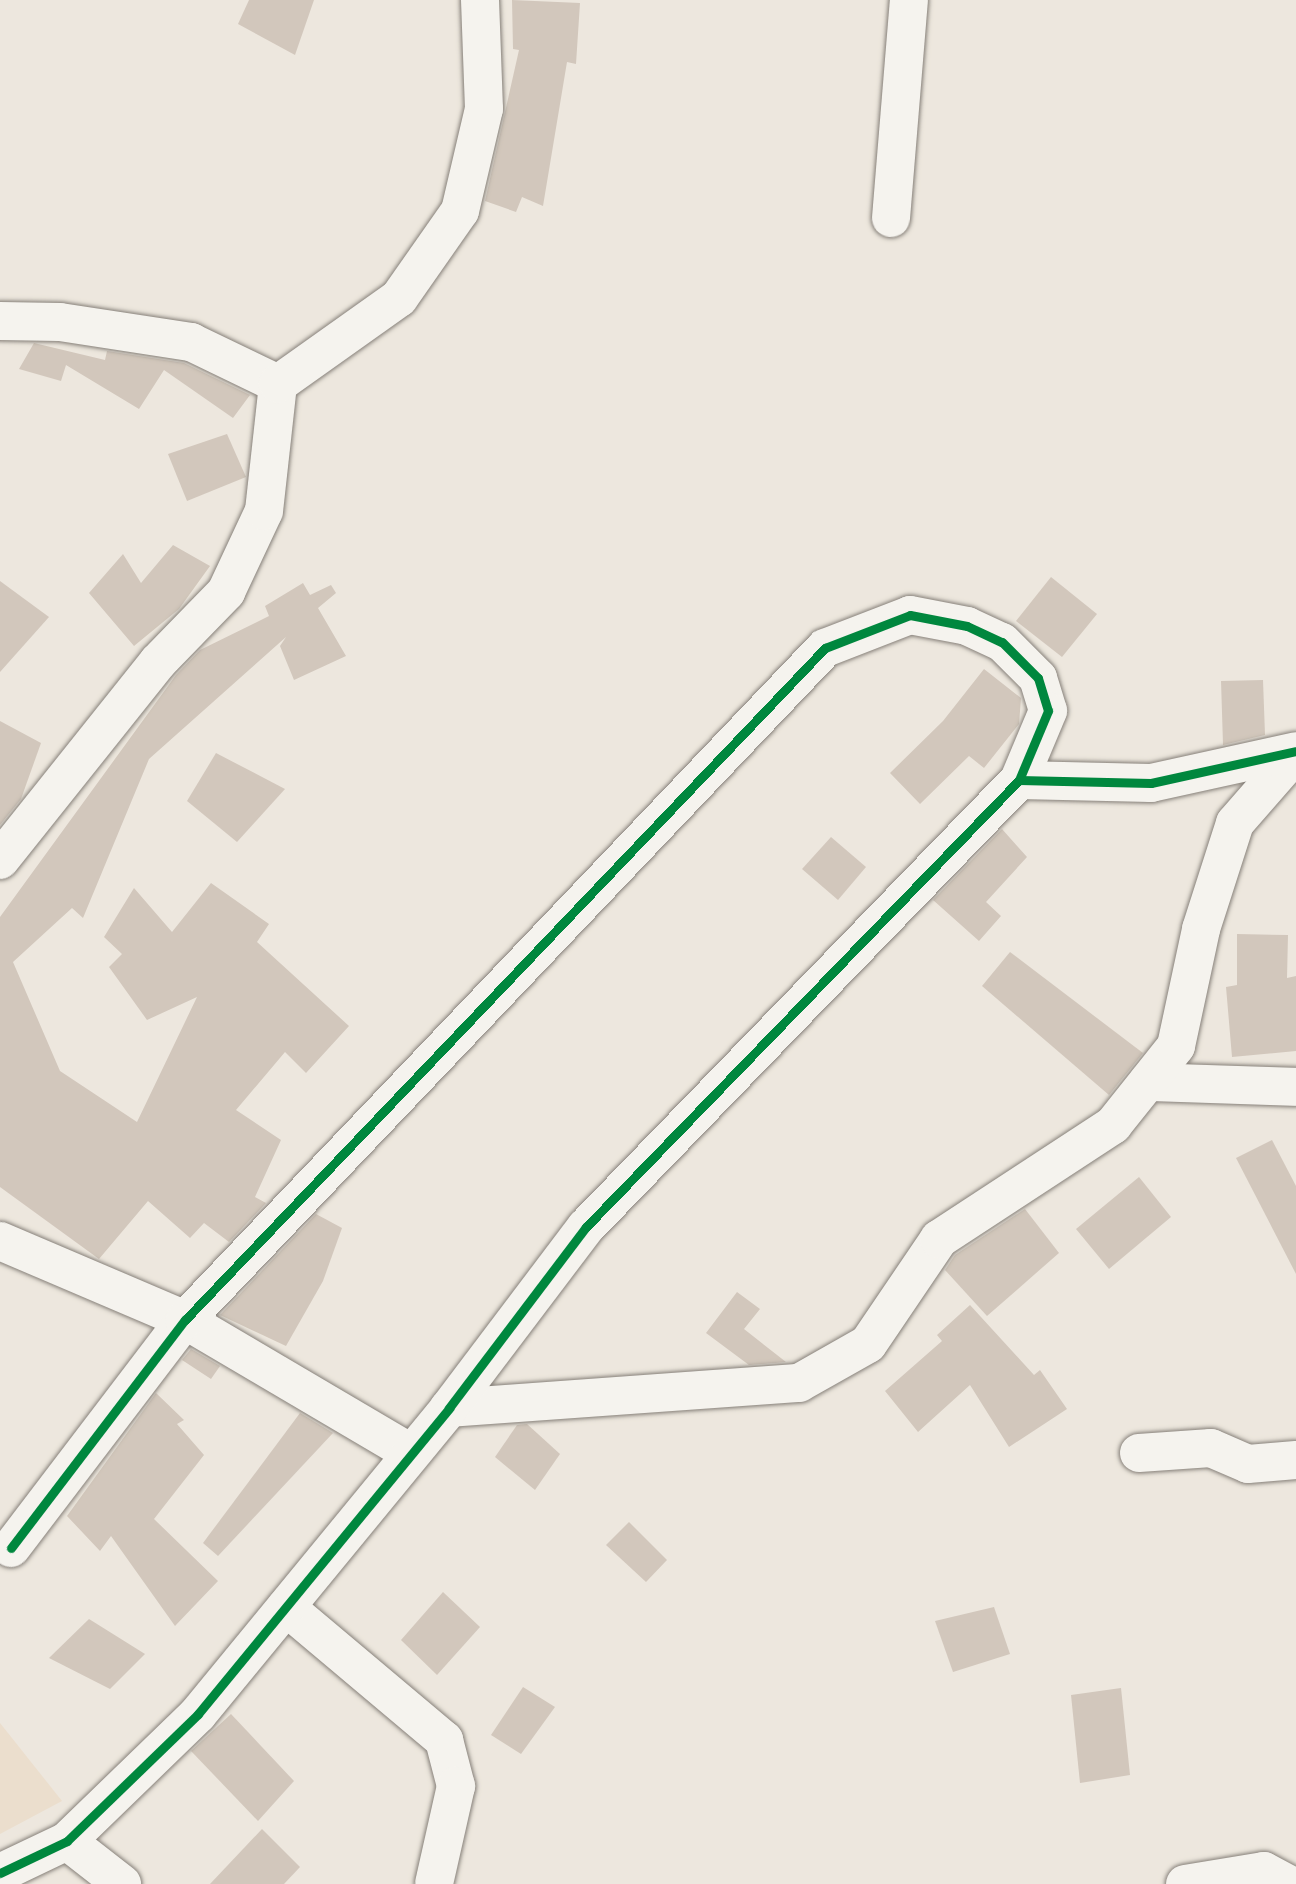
<!DOCTYPE html>
<html>
<head>
<meta charset="utf-8">
<style>
  body { margin:0 }
  #map { position:relative; width:1296px; height:1884px; overflow:hidden; background:#ede7de; font-family:Pangolin,sans-serif }
  div>[style] { position:absolute }
  .built>* { inset:0; background:#ebdecd }
  .building>* { inset:0; background:#d2c7bc }
  .roads { filter:drop-shadow(0 0 2px #868079) drop-shadow(0 0 2px #868079) }
  .minor>* { height:38px; margin:-19px; padding:0 19px; transform-origin:19px; border-radius:19px; background:#f5f3ee }
  .cycleway>* { height:9px; margin:-4.5px; padding:0 4.5px; transform-origin:4.5px; border-radius:4.5px; background:#00873e }
  span { translate:-50% -50%; white-space:nowrap; text-align:center; line-height:1.15; -webkit-text-stroke:5px #fbf7ec; paint-order:stroke }
</style>
</head>
<body>
<div id="map">
  <div class="built">
    <i style="clip-path:polygon(0 1723px,62px 1801px,0 1834px)"></i>
  </div>
  <div class="building">
    <i style="clip-path:polygon(249px 0,314px 0,295px 55px,238px 24px)"></i>
    <i style="clip-path:polygon(512px 0,580px 3px,576px 64px,567px 62px,543px 206px,522px 197px,516px 212px,485px 201px,519px 50px,513px 49px)"></i>
    <i style="clip-path:polygon(34px 343px,105px 360px,107px 351px,184px 363px,250px 395px,233px 418px,164px 370px,139px 409px,66px 365px,61px 381px,19px 369px)"></i>
    <i style="clip-path:polygon(227px 434px,246px 477px,187px 501px,168px 454px)"></i>
    <i style="clip-path:polygon(173px 545px,210px 566px,179px 609px,134px 646px,89px 593px,123px 554px,141px 583px)"></i>
    <i style="clip-path:polygon(1051px 577px,1097px 614px,1062px 657px,1016px 621px)"></i>
    <i style="clip-path:polygon(0 581px,49px 617px,0 672px)"></i>
    <i style="clip-path:polygon(303px 583px,310px 595px,331px 585px,336px 593px,318px 608px,346px 656px,294px 680px,280px 646px,286px 637px,149px 759px,83px 918px,72px 908px,13px 962px,60px 1071px,137px 1122px,197px 997px,147px 1020px,109px 967px,122px 954px,104px 937px,134px 888px,172px 932px,211px 883px,269px 924px,257px 942px,349px 1026px,306px 1073px,285px 1052px,236px 1110px,281px 1140px,255px 1197px,266px 1203px,229px 1242px,204px 1223px,190px 1238px,148px 1201px,99px 1259px,0 1187px,0 917px,176px 675px,200px 650px,269px 616px,265px 606px)"></i>
    <i style="clip-path:polygon(984px 669px,1021px 698px,1019px 724px,984px 768px,969px 756px,920px 804px,890px 773px,943px 721px)"></i>
    <i style="clip-path:polygon(1263px 680px,1265px 735px,1223px 745px,1221px 681px)"></i>
    <i style="clip-path:polygon(0 721px,41px 743px,21px 799px,0 825px)"></i>
    <i style="clip-path:polygon(216px 753px,285px 789px,237px 842px,187px 801px)"></i>
    <i style="clip-path:polygon(1002px 829px,1027px 857px,986px 902px,1001px 916px,979px 941px,933px 900px)"></i>
    <i style="clip-path:polygon(831px 837px,866px 867px,838px 900px,802px 869px)"></i>
    <i style="clip-path:polygon(1237px 934px,1288px 935px,1287px 978px,1296px 976px,1296px 1051px,1232px 1057px,1226px 987px,1237px 985px)"></i>
    <i style="clip-path:polygon(1010px 952px,1143px 1053px,1109px 1095px,982px 986px)"></i>
    <i style="clip-path:polygon(1272px 1140px,1296px 1186px,1296px 1274px,1236px 1158px)"></i>
    <i style="clip-path:polygon(1139px 1177px,1171px 1217px,1109px 1269px,1076px 1229px)"></i>
    <i style="clip-path:polygon(1025px 1209px,1059px 1253px,987px 1316px,945px 1270px,955px 1255px)"></i>
    <i style="clip-path:polygon(316px 1214px,342px 1228px,323px 1281px,286px 1346px,220px 1315px)"></i>
    <i style="clip-path:polygon(737px 1292px,760px 1309px,744px 1329px,786px 1362px,749px 1365px,706px 1333px)"></i>
    <i style="clip-path:polygon(970px 1305px,1034px 1375px,1040px 1370px,1067px 1409px,1009px 1447px,970px 1385px,918px 1432px,885px 1391px,942px 1341px,937px 1335px)"></i>
    <i style="clip-path:polygon(191px 1349px,220px 1366px,211px 1379px,182px 1360px)"></i>
    <i style="clip-path:polygon(156px 1393px,184px 1420px,177px 1424px,204px 1455px,154px 1519px,218px 1581px,175px 1626px,111px 1536px,100px 1551px,67px 1516px)"></i>
    <i style="clip-path:polygon(300px 1413px,333px 1433px,218px 1556px,203px 1543px)"></i>
    <i style="clip-path:polygon(527px 1424px,560px 1454px,535px 1490px,495px 1457px,517px 1425px)"></i>
    <i style="clip-path:polygon(629px 1522px,667px 1560px,646px 1582px,606px 1545px)"></i>
    <i style="clip-path:polygon(443px 1592px,480px 1627px,437px 1675px,401px 1640px)"></i>
    <i style="clip-path:polygon(994px 1607px,1010px 1654px,953px 1672px,935px 1621px)"></i>
    <i style="clip-path:polygon(89px 1619px,145px 1654px,110px 1689px,49px 1658px)"></i>
    <i style="clip-path:polygon(523px 1687px,555px 1707px,521px 1754px,491px 1735px)"></i>
    <i style="clip-path:polygon(1121px 1688px,1130px 1775px,1080px 1783px,1071px 1695px)"></i>
    <i style="clip-path:polygon(231px 1714px,294px 1781px,258px 1821px,191px 1751px)"></i>
    <i style="clip-path:polygon(262px 1829px,300px 1867px,284px 1884px,210px 1884px)"></i>
  </div>
  <div class="roads">
    <div class="minor">
      <i style="left:891px;top:218px;width:219px;rotate:-85.3deg"></i>
      <i style="left:0;top:321px;width:60px;rotate:1deg"></i>
      <i style="left:60px;top:322px;width:133px;rotate:8.7deg"></i>
      <i style="left:191px;top:342px;width:97px;rotate:25.8deg"></i>
      <i style="left:0;top:860px;width:253px;rotate:-51.4deg"></i>
      <i style="left:158px;top:662px;width:98px;rotate:-45.8deg"></i>
      <i style="left:226px;top:592px;width:89px;rotate:-64.9deg"></i>
      <i style="left:264px;top:511px;width:128px;rotate:-83.7deg"></i>
      <i style="left:278px;top:384px;width:148px;rotate:-35.4deg"></i>
      <i style="left:399px;top:298px;width:106px;rotate:-55deg"></i>
      <i style="left:460px;top:211px;width:105px;rotate:-76.8deg"></i>
      <i style="left:484px;top:109px;width:109px;rotate:-92.1deg"></i>
      <i style="left:1148px;top:1082px;width:148px;rotate:1.9deg"></i>
      <i style="left:0;top:1241px;width:201px;rotate:23.1deg"></i>
      <i style="left:185px;top:1320px;width:262px;rotate:30.5deg"></i>
      <i style="left:449px;top:1408px;width:351px;rotate:-4.1deg"></i>
      <i style="left:799px;top:1383px;width:79px;rotate:-29.5deg"></i>
      <i style="left:868px;top:1344px;width:127px;rotate:-55.9deg"></i>
      <i style="left:939px;top:1239px;width:208px;rotate:-33.2deg"></i>
      <i style="left:1113px;top:1125px;width:101px;rotate:-51.4deg"></i>
      <i style="left:1176px;top:1046px;width:120px;rotate:-77.9deg"></i>
      <i style="left:1201px;top:929px;width:111px;rotate:-72.2deg"></i>
      <i style="left:1235px;top:823px;width:93px;rotate:-48.9deg"></i>
      <i style="left:1139px;top:1453px;width:72px;rotate:-4deg"></i>
      <i style="left:1211px;top:1448px;width:40px;rotate:23.4deg"></i>
      <i style="left:1248px;top:1464px;width:48px;rotate:-4.8deg"></i>
      <i style="left:11px;top:1548px;width:287px;rotate:-52.7deg"></i>
      <i style="left:185px;top:1320px;width:928px;rotate:-46.4deg"></i>
      <i style="left:825px;top:648px;width:91px;rotate:-21.2deg"></i>
      <i style="left:910px;top:615px;width:58px;rotate:10.9deg"></i>
      <i style="left:967px;top:626px;width:38px;rotate:25deg"></i>
      <i style="left:1002px;top:642px;width:51px;rotate:45deg"></i>
      <i style="left:1038px;top:678px;width:34px;rotate:73deg"></i>
      <i style="left:1048px;top:711px;width:75px;rotate:112.8deg"></i>
      <i style="left:286px;top:1607px;width:207px;rotate:40.1deg"></i>
      <i style="left:444px;top:1740px;width:48px;rotate:75.4deg"></i>
      <i style="left:456px;top:1786px;width:100px;rotate:102.7deg"></i>
      <i style="left:67px;top:1841px;width:70px;rotate:38deg"></i>
      <i style="left:0;top:1873px;width:74px;rotate:-25.5deg"></i>
      <i style="left:67px;top:1841px;width:182px;rotate:-44.1deg"></i>
      <i style="left:198px;top:1714px;width:396px;rotate:-50.6deg"></i>
      <i style="left:449px;top:1408px;width:227px;rotate:-52.9deg"></i>
      <i style="left:586px;top:1227px;width:622px;rotate:-45.91deg"></i>
      <i style="left:1019px;top:780px;width:132px;rotate:1.3deg"></i>
      <i style="left:1151px;top:783px;width:148px;rotate:-12.4deg"></i>
      <i style="left:1185px;top:1884px;width:80px;rotate:-9.3deg"></i>
      <i style="left:1264px;top:1871px;width:27px;rotate:28deg"></i>
    </div>
  </div>
  <div class="cycleway">
    <i style="left:11px;top:1548px;width:287px;rotate:-52.7deg"></i>
    <i style="left:185px;top:1320px;width:928px;rotate:-46.4deg"></i>
    <i style="left:825px;top:648px;width:91px;rotate:-21.2deg"></i>
    <i style="left:910px;top:615px;width:58px;rotate:10.9deg"></i>
    <i style="left:967px;top:626px;width:38px;rotate:25deg"></i>
    <i style="left:1002px;top:642px;width:51px;rotate:45deg"></i>
    <i style="left:1038px;top:678px;width:34px;rotate:73deg"></i>
    <i style="left:1048px;top:711px;width:75px;rotate:112.8deg"></i>
    <i style="left:0;top:1873px;width:74px;rotate:-25.5deg"></i>
    <i style="left:67px;top:1841px;width:182px;rotate:-44.1deg"></i>
    <i style="left:198px;top:1714px;width:396px;rotate:-50.6deg"></i>
    <i style="left:449px;top:1408px;width:227px;rotate:-52.9deg"></i>
    <i style="left:586px;top:1227px;width:622px;rotate:-45.91deg"></i>
    <i style="left:1019px;top:780px;width:132px;rotate:1.3deg"></i>
    <i style="left:1151px;top:783px;width:148px;rotate:-12.4deg"></i>
  </div>
</div>
</body>
</html>
